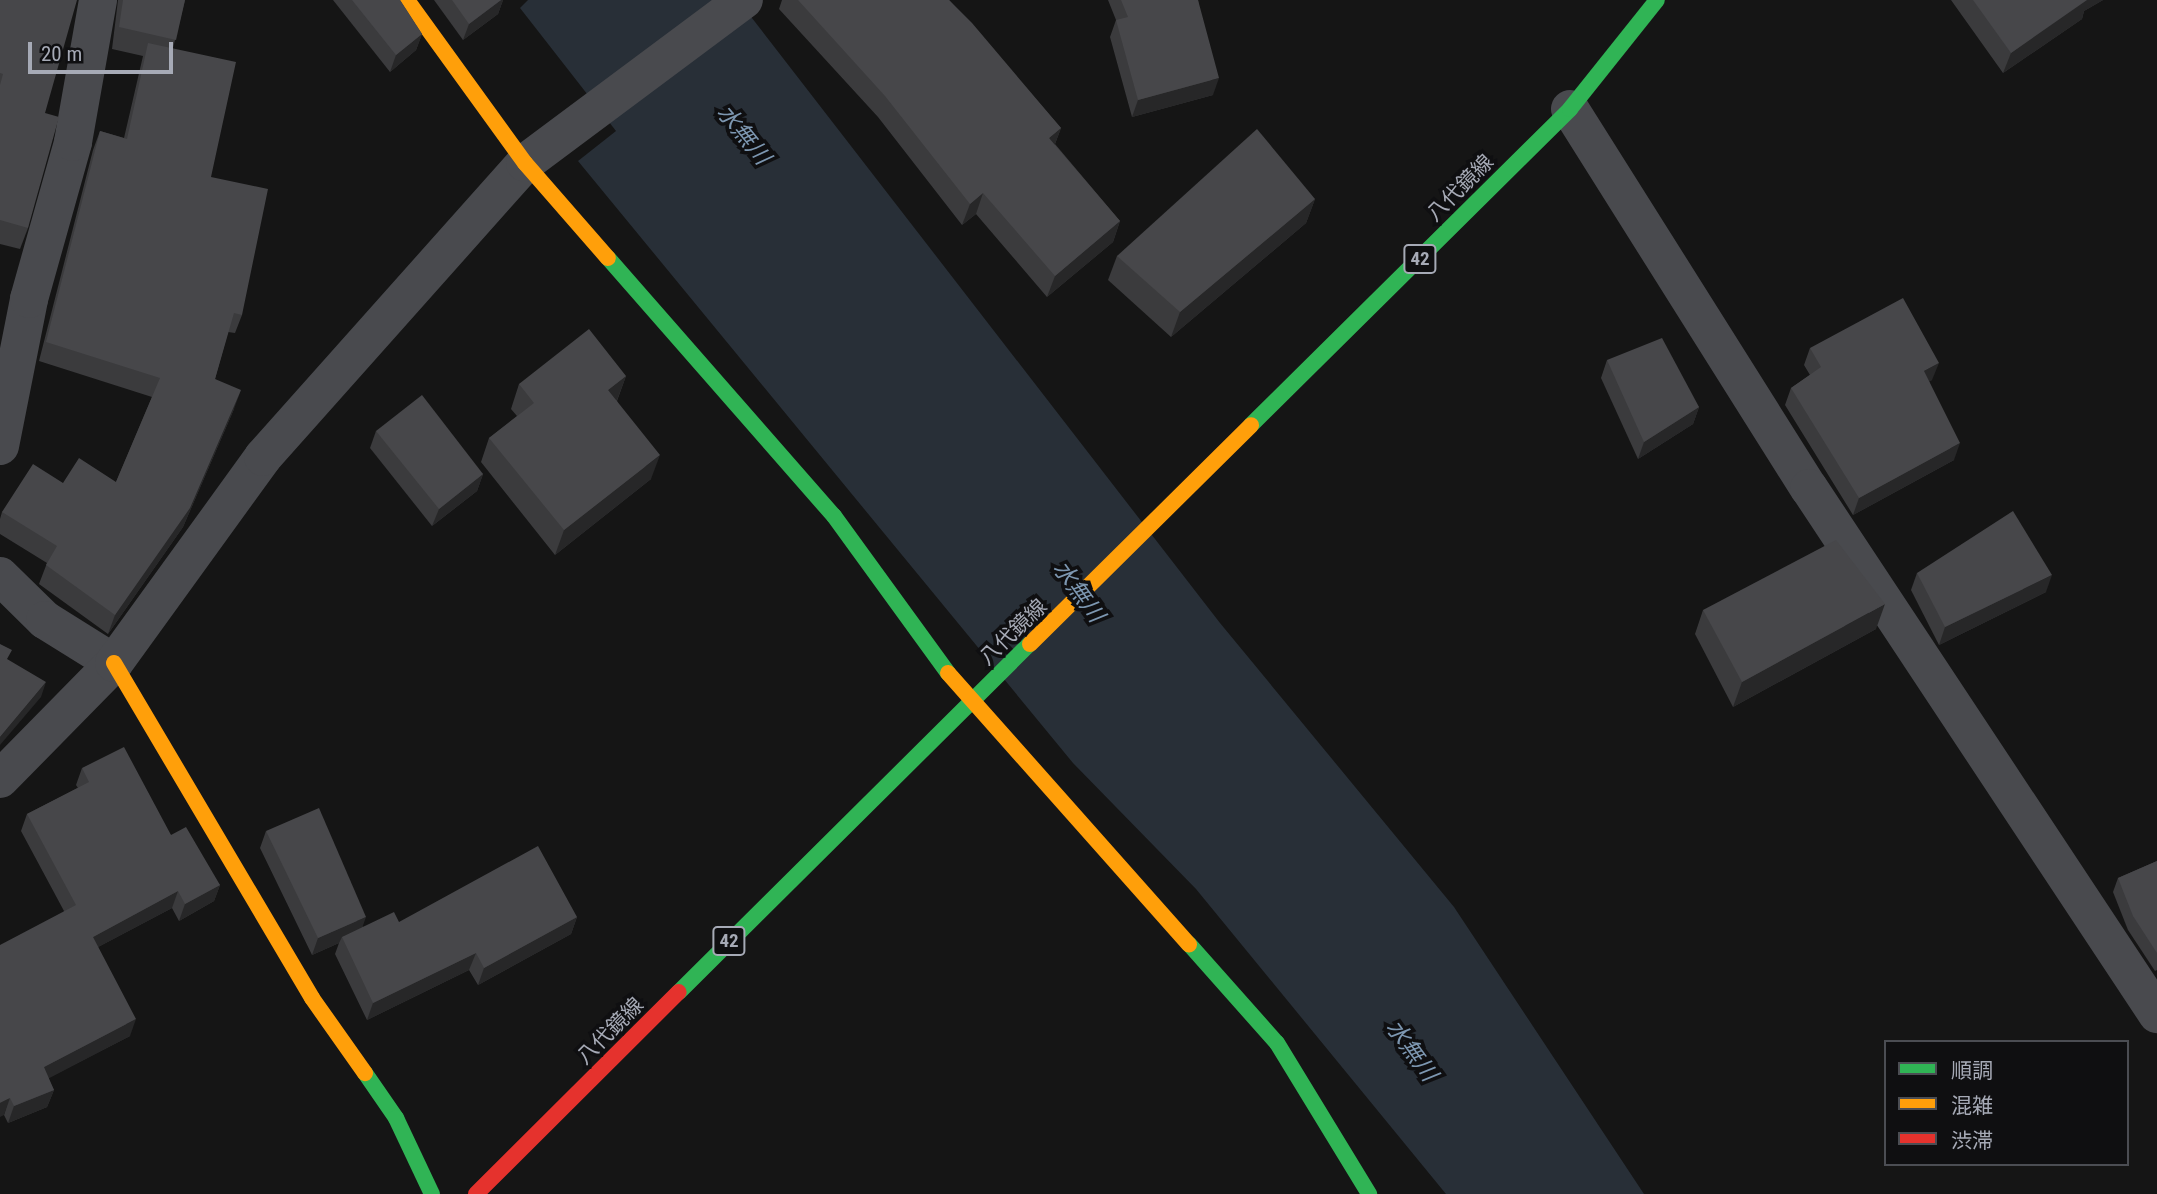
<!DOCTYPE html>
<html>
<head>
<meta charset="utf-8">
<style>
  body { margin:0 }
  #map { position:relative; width:2157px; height:1194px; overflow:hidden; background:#151515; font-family:"Roboto Condensed","Noto Sans JP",sans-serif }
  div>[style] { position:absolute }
  .water>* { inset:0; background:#282f37 }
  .street>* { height:38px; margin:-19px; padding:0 19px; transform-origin:19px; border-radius:19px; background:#494a4e }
  .fast>* { height:16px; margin:-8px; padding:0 8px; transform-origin:8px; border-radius:8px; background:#30b455 }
  .slow>* { height:16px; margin:-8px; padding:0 8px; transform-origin:8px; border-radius:8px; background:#ff9f0a }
  .jam>* { height:16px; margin:-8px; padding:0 8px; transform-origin:8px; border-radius:8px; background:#e5322d }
  .wall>* { inset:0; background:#3b3b3d }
  .shaded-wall>* { inset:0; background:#272728 }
  .building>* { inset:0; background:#47474a }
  span { translate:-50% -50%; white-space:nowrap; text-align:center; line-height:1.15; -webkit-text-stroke:7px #0f0f11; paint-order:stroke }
  .shield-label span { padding:2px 5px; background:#0f0f11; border:2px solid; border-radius:5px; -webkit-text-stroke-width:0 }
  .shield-label { font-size:19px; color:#a6aab6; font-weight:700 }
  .street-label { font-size:21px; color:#a6aab6 }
  .water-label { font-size:23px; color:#7d97b1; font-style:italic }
  .legend { position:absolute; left:1884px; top:1040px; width:245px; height:126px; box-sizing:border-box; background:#0f0f11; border:2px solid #4b4d53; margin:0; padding:9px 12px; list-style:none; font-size:21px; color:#a6aab6 }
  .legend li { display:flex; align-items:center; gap:14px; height:35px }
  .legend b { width:35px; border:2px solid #4b4d53 }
  .scale { position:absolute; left:28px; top:42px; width:145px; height:32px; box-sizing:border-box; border:4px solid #a6aab6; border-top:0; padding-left:9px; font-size:21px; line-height:24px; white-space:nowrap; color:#a6aab6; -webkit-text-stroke:5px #0f0f11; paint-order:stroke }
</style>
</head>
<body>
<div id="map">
  <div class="water">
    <i style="clip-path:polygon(528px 0,738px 0,1220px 623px,1454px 907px,1644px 1194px,1446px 1194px,1196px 889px,1073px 763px,578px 161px,616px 131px,520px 8px)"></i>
  </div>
  <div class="street">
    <i style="left:1570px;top:109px;width:448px;rotate:57.8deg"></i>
    <i style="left:1809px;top:488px;width:631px;rotate:56.51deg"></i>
    <i style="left:0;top:446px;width:150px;rotate:-78.8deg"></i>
    <i style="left:29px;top:299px;width:163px;rotate:-74.3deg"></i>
    <i style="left:73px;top:142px;width:144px;rotate:-80deg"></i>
    <i style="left:0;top:576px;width:63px;rotate:44.4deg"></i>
    <i style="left:45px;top:620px;width:81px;rotate:31.9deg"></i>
    <i style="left:0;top:779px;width:163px;rotate:-45.5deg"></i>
    <i style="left:114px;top:663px;width:254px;rotate:-54.1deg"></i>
    <i style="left:263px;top:457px;width:394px;rotate:-48.3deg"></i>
    <i style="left:525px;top:163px;width:273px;rotate:-36.7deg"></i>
  </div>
  <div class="fast">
    <i style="left:608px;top:258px;width:343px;rotate:48.8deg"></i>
    <i style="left:834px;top:516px;width:194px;rotate:54deg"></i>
    <i style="left:1251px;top:425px;width:449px;rotate:-44.7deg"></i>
    <i style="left:1570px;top:109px;width:139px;rotate:-51.4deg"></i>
    <i style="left:1189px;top:944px;width:132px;rotate:48.4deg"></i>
    <i style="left:1277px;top:1043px;width:177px;rotate:58.6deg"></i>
    <i style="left:679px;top:992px;width:494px;rotate:-44.8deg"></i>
    <i style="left:365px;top:1073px;width:55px;rotate:55.4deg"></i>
    <i style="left:396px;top:1118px;width:84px;rotate:64.7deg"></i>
  </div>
  <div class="slow">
    <i style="left:407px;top:0;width:201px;rotate:54.1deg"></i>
    <i style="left:525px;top:163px;width:126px;rotate:48.9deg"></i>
    <i style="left:1030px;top:644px;width:311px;rotate:-44.7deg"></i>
    <i style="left:114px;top:663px;width:389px;rotate:59.4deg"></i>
    <i style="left:312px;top:998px;width:92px;rotate:54.8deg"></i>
    <i style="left:948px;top:673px;width:363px;rotate:48.4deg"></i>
  </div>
  <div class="jam">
    <i style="left:476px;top:1194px;width:286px;rotate:-44.9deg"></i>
  </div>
  <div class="wall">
    <i style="clip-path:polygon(0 0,45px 113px,28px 228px,20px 249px,0 244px)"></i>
    <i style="clip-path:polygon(118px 0,185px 0,173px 48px,211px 177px,242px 315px,235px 333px,228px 332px,215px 379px,234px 409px,183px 527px,108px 634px,39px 584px,47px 563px,0 534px,0 519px,2px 512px,63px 483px,116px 482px,152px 397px,39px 361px,93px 150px,100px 131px,124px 138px,143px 56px,112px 49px)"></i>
    <i style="clip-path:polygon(333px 0,400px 0,422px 34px,416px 50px,390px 72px)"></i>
    <i style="clip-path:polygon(434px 0,503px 0,498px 14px,463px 40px)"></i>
    <i style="clip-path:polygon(782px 0,949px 0,1061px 128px,1055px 144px,1120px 221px,1113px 242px,1047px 297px,976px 214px,962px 225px,878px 117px,779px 9px)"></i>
    <i style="clip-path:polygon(1108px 0,1198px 0,1213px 95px,1132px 117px,1110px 37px,1116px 20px)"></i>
    <i style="clip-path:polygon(1951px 0,2103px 0,2084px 11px,2082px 19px,2003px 73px)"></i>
    <i style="clip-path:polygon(1315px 199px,1306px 223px,1171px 337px,1108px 280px,1117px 256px)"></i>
    <i style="clip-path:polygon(1810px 348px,1932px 380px,1929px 381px,1954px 460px,1853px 515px,1785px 405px,1791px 388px,1810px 375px,1804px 365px)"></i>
    <i style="clip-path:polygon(1607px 360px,1699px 407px,1693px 424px,1638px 459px,1601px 378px)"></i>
    <i style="clip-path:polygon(626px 376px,617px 401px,651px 479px,555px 555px,481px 462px,489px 438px,517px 416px,511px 409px,519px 384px)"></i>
    <i style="clip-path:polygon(376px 431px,483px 474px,477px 491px,432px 526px,370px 448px)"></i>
    <i style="clip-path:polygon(1917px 573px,2046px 592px,1939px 645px,1911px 590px)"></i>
    <i style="clip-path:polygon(1703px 610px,1876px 629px,1733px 707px,1695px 634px)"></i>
    <i style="clip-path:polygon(82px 768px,171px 835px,220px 885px,214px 901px,179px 921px,172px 908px,98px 947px,130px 1036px,48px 1078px,54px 1090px,47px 1107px,8px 1123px,4px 1115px,64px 911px,21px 831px,27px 814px,78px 788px,76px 785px)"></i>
    <i style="clip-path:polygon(266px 831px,363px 927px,399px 922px,577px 917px,571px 934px,478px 985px,469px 970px,367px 1020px,335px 954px,339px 943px,312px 955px,260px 848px)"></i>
    <i style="clip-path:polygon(2157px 861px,2157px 970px,2155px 971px,2128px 930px,2113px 892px,2118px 878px)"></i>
  </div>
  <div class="shaded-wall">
    <i style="clip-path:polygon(501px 0,503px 0,498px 14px,463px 40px,469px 24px)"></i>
    <i style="clip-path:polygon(2084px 0,2103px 0,2084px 11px,2082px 19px,2003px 73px,2011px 53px)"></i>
    <i style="clip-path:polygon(422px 34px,416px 50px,390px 72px,396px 55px)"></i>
    <i style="clip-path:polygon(1219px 78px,1213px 95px,1132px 117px,1138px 100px)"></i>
    <i style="clip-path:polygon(1061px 128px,1053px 149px,1049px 138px)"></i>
    <i style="clip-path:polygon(983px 193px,976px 214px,962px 225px,970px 204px)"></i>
    <i style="clip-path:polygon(1315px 199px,1306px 223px,1171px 337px,1180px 312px)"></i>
    <i style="clip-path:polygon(1120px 221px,1113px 242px,1047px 297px,1055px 276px)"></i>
    <i style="clip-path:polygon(1939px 363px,1932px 380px,1918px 388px,1924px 371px)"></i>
    <i style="clip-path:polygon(626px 376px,617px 400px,599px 415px,608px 390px)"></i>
    <i style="clip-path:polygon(241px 390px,234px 409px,183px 527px,108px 634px,115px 615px)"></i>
    <i style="clip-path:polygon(1699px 407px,1693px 424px,1638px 459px,1644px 442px)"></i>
    <i style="clip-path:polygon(1960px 443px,1954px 460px,1853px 515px,1859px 498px)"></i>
    <i style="clip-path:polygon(660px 455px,651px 479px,555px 555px,564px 530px)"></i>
    <i style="clip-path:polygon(483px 474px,477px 491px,432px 526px,439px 509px)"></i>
    <i style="clip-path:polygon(2052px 575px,2046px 592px,1939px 645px,1945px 627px)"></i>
    <i style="clip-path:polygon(1885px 604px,1876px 629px,1733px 707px,1742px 682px)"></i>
    <i style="clip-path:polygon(46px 682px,41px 697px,0 745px,0 737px)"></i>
    <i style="clip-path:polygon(220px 885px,214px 901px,179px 921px,185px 904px)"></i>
    <i style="clip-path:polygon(178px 891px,172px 908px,87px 953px,93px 937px)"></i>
    <i style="clip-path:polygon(366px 917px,360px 934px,342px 937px,339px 943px,312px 955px,318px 938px)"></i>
    <i style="clip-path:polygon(577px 917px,571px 934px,478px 985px,484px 968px)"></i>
    <i style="clip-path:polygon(476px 953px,469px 970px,367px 1020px,373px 1003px)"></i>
    <i style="clip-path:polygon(136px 1019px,130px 1036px,38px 1084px,44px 1067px)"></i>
    <i style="clip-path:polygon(54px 1090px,47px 1107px,8px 1123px,14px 1106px)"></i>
    <i style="clip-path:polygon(10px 1098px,4px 1115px,0 1117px,0 1103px)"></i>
  </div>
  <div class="building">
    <i style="clip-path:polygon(0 0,77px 0,45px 113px,59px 117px,28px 228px,0 220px,0 85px,3px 74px,0 73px)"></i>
    <i style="clip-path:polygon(123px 0,185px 0,176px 40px,119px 27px)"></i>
    <i style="clip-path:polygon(352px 0,400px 0,422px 34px,396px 55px)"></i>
    <i style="clip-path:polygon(452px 0,501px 0,469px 24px)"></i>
    <i style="clip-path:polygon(798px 0,949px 0,972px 23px,1061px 128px,1049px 138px,1120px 221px,1055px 276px,983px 193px,970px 204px,885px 96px)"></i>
    <i style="clip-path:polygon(1121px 0,1198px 0,1219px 78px,1138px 100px,1116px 20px,1128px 17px)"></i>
    <i style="clip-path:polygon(1973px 0,2087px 0,2011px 53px)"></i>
    <i style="clip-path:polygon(148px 43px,236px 62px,211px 177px,268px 189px,242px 315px,234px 313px,215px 379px,241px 390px,190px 508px,115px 615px,46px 565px,57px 546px,2px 512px,33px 464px,63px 483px,79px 458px,116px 482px,160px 378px,46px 342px,100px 131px,127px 139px)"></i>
    <i style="clip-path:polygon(1257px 129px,1315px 199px,1180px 312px,1117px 256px)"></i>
    <i style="clip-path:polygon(1903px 298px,1939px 363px,1924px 371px,1960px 443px,1859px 498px,1791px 388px,1821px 367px,1810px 348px)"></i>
    <i style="clip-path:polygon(589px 329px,626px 376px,608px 390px,660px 455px,564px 530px,489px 438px,534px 403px,519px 384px)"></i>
    <i style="clip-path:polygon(1662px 338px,1699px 407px,1644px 442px,1607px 360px)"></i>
    <i style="clip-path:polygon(422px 395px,483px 474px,439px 509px,376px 431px)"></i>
    <i style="clip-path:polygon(2013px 511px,2052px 575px,1945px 627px,1917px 573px)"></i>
    <i style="clip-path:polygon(1836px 540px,1885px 604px,1742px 682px,1703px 610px)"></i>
    <i style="clip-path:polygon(0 644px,12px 650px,7px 659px,46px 682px,0 737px)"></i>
    <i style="clip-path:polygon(124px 747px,171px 835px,186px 827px,220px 885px,185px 904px,178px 891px,93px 937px,136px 1019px,44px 1067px,54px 1090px,14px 1106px,10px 1098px,0 1103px,0 945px,76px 905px,27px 814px,89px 782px,82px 768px)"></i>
    <i style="clip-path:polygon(319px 808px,366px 917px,318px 938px,266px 831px)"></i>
    <i style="clip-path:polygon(538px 846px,577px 917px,484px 968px,476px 953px,373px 1003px,342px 937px,394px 912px,399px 922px)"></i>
    <i style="clip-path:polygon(2157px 861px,2157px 953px,2133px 916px,2118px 878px)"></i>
  </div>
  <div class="shield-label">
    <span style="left:1420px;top:259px">42</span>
    <span style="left:729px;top:941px">42</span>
  </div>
  <div class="street-label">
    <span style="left:1460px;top:188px;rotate:-45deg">八代鏡線</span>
    <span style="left:1013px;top:632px;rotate:-44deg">八代鏡線</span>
    <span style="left:610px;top:1031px;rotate:-45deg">八代鏡線</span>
  </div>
  <div class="water-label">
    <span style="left:743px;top:135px;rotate:51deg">水無川</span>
    <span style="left:1078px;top:592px;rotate:54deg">水無川</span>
    <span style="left:1411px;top:1051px;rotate:54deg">水無川</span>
  </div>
  <ul class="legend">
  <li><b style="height:9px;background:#30b455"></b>順調</li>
  <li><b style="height:9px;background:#ff9f0a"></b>混雑</li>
  <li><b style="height:9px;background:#e5322d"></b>渋滞</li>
  </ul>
  <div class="scale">20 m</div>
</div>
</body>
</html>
